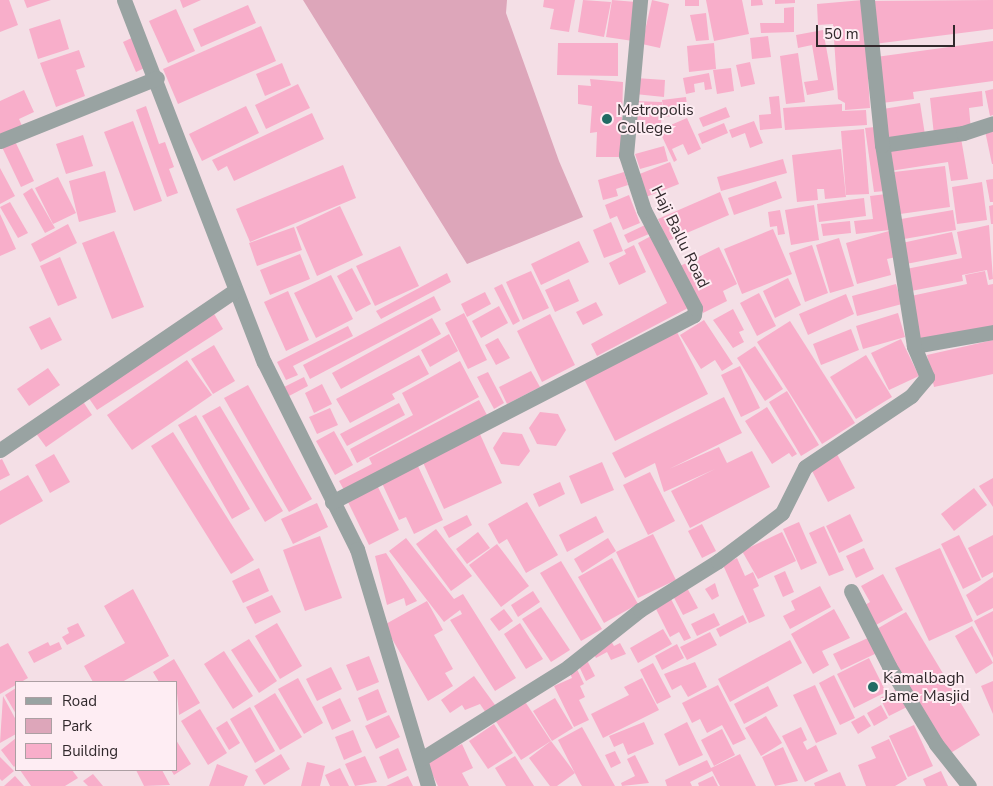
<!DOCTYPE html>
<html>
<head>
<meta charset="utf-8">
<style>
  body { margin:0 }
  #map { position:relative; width:993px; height:786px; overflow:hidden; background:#f4dfe6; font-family:"Nunito Sans",sans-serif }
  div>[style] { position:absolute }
  .green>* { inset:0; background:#dda6ba }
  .building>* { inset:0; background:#f8aeca }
  .minor>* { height:15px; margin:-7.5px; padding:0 7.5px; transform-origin:7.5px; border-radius:7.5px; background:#99a3a2 }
  .dots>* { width:14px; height:14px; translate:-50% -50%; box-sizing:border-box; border:2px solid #feedf3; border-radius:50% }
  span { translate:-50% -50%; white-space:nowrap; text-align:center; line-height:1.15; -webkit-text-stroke:4px #feedf3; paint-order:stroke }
  .poi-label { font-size:16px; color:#31292c }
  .left { translate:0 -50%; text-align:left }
  .street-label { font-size:16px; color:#31292c }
  .legend { position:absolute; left:15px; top:681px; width:162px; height:90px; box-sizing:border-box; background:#feedf3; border:1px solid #ac9fa3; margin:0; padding:6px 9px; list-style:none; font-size:15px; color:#31292c }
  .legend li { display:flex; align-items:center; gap:10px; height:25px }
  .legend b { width:25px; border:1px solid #ac9fa3 }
  .scale { position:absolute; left:816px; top:25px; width:139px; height:22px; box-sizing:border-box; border:2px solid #31292c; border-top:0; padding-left:6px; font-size:15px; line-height:18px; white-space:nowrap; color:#31292c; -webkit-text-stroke:4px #feedf3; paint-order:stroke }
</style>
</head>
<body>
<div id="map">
  <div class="green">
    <i style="clip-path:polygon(303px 0,507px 0,506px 13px,559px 161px,583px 217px,467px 264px)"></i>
  </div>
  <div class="building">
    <i style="clip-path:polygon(0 0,9px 0,18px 25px,0 32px)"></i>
    <i style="clip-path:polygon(24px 0,51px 0,27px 8px)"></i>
    <i style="clip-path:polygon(180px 0,201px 0,183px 8px)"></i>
    <i style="clip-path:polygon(544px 0,575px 0,569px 32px,550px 29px,554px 9px,543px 7px)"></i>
    <i style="clip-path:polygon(583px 0,611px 2px,604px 37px,578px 32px)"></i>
    <i style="clip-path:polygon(612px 0,636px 2px,633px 41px,606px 37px)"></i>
    <i style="clip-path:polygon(652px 0,669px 4px,660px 48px,642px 44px)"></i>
    <i style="clip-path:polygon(685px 0,699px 0,699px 6px,685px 6px)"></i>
    <i style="clip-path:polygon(706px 0,742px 0,749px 34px,714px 41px)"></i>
    <i style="clip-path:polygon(751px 0,762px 0,763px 5px,751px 6px)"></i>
    <i style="clip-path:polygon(775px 0,795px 0,795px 3px,775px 4px)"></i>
    <i style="clip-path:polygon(863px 0,870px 108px,845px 110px,845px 103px,838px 99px,833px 24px,818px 25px,817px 4px)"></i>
    <i style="clip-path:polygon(993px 0,993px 29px,874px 44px,869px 1px)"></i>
    <i style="clip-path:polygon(248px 5px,256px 23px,201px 47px,193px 29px)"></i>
    <i style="clip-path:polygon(794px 7px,794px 32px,761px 33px,760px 23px,784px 23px,784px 8px)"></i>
    <i style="clip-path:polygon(176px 9px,195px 51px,168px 63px,149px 21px)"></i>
    <i style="clip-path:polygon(706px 13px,709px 40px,696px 41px,690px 15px)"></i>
    <i style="clip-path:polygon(60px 19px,69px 49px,38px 59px,29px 29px)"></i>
    <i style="clip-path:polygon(261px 26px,276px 61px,178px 104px,163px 69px)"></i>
    <i style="clip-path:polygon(823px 30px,834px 90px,807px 95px,804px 82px,818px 80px,812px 45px,798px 48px,796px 35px)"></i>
    <i style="clip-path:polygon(138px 35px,151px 65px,136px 72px,123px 42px)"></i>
    <i style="clip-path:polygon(768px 36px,771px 57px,752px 59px,750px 38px)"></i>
    <i style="clip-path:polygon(993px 41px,993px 81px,913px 92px,914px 99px,882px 103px,876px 57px)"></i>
    <i style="clip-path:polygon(558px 43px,618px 43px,618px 76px,557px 75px)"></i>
    <i style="clip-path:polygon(714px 43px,716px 69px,689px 72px,687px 46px)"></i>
    <i style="clip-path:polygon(79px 50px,85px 67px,76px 70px,85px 96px,56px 107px,40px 63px)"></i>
    <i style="clip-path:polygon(798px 53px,805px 102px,786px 104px,780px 56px)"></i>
    <i style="clip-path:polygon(750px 62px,755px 84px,741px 87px,736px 65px)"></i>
    <i style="clip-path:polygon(282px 63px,291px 85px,265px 96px,256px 74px)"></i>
    <i style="clip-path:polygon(731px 68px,734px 91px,717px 94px,713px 70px)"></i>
    <i style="clip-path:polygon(709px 73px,712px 89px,705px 90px,704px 82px,694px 84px,695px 92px,686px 94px,683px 78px)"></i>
    <i style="clip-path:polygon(636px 78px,665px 80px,664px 97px,635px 94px)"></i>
    <i style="clip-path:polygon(590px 79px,623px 82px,621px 157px,596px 157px,597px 132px,590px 133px,592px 106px,578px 104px,578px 85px,591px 86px)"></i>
    <i style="clip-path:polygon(298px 84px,310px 108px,266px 129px,255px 105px)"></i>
    <i style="clip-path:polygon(993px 89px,993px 115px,990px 116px,985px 91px)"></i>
    <i style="clip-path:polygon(24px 90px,34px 112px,19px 119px,23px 128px,0 138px,0 101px)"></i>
    <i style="clip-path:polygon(982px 91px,983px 106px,969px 108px,971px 130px,934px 135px,930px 98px)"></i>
    <i style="clip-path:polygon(779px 96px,782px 128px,760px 130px,759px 115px,771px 114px,769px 97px)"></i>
    <i style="clip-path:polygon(686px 97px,688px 114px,664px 117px,662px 100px)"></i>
    <i style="clip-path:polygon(633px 101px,662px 102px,661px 127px,632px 126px)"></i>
    <i style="clip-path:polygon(920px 103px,925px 135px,888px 141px,883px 109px)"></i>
    <i style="clip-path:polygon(842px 104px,842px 111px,866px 110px,867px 125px,785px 130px,783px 108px)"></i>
    <i style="clip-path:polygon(146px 106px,159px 144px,165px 142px,174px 167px,169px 169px,178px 193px,167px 197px,136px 110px)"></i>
    <i style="clip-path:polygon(246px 106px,259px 133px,202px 161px,189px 134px)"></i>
    <i style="clip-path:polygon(726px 107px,730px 117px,703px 127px,699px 118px)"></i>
    <i style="clip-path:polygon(312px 113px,324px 139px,234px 181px,227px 166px,218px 171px,212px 160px)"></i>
    <i style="clip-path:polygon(687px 118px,701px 149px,688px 155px,683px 144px,672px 149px,677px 160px,674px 162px,659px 130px)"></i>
    <i style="clip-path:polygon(133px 121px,162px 201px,134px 211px,104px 132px)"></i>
    <i style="clip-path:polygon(754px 121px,763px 143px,750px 148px,745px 133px,732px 138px,729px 130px)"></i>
    <i style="clip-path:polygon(724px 123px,728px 133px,702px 144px,698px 134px)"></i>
    <i style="clip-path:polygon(993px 124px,993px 164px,992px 164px,984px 126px)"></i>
    <i style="clip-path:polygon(875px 127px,885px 191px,874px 192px,865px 128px)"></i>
    <i style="clip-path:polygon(864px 129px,869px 194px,846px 195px,841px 131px)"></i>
    <i style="clip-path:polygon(83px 135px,93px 166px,66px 174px,56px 144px)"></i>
    <i style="clip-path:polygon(961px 138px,968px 179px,951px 181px,948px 162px,890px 171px,887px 150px)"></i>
    <i style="clip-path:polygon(14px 139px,34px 181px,21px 187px,1px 145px)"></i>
    <i style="clip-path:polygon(664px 146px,668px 161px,640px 169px,635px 154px)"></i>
    <i style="clip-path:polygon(841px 149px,846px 197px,825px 199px,824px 189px,817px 189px,818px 200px,797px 202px,792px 155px)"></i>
    <i style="clip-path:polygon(783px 159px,787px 173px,721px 191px,717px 177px)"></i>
    <i style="clip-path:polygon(670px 162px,679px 184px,646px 197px,637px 175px)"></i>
    <i style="clip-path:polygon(343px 165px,356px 198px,250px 242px,236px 209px)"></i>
    <i style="clip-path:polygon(945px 166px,950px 207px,900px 214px,894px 172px)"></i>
    <i style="clip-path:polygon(0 168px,15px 196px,0 204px)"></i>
    <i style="clip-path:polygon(105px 171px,116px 212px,79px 222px,69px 181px)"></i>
    <i style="clip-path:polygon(624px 172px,628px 185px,616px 189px,618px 196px,603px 200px,598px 180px)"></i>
    <i style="clip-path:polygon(58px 177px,76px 213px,53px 224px,35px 188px)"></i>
    <i style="clip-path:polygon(993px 179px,993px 202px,990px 202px,986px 180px)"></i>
    <i style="clip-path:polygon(776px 181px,782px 198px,734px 215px,728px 198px)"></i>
    <i style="clip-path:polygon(982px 182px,987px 220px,957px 224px,952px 187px)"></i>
    <i style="clip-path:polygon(32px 188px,55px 228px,45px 233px,23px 194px)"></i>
    <i style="clip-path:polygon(720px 192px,729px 215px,668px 241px,658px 219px)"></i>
    <i style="clip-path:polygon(886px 194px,890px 230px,856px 234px,854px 221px,873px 219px,870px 196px)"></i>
    <i style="clip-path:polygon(629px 195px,640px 223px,623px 230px,617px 216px,610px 219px,605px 205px)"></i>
    <i style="clip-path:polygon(864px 198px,866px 216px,819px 222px,817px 204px)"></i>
    <i style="clip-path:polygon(10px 202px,28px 233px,18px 238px,0 207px)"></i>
    <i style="clip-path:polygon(814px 205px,819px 240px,791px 245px,785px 210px)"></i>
    <i style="clip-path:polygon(993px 205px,993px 224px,991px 224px,989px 206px)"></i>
    <i style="clip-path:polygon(340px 206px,363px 255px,317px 276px,296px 227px)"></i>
    <i style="clip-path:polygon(780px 210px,785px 234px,778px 235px,777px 226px,770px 227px,768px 212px)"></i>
    <i style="clip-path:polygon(953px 210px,956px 230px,904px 239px,901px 219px)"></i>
    <i style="clip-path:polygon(0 214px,16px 249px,0 256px)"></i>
    <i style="clip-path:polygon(850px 221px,851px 233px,823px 236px,821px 224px)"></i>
    <i style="clip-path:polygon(611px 222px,623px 251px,604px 258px,593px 230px)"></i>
    <i style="clip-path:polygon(68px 224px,77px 243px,40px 262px,31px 244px)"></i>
    <i style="clip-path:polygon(645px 225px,649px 234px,628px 243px,624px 235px)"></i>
    <i style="clip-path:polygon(989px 225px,993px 279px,989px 280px,987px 270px,962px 275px,963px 281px,911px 291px,906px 269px,962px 258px,957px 232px)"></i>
    <i style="clip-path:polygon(294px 227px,302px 250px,257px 266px,249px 243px)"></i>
    <i style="clip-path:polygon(773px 229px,792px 274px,742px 294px,724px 249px)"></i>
    <i style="clip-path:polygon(114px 231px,144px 307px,112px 319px,82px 243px)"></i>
    <i style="clip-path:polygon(889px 231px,896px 257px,887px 259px,891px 275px,857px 284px,846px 243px)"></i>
    <i style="clip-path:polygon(952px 232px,957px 254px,906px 264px,902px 243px)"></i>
    <i style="clip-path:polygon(651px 236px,688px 308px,597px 356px,591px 344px,667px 303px,638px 243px)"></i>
    <i style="clip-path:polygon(839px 238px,854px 286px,830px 293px,816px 245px)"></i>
    <i style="clip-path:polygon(579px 241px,589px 262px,541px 285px,531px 264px)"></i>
    <i style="clip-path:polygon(634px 245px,646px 272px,619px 285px,609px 263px,626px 254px,624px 250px)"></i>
    <i style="clip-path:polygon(812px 245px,828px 293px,805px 302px,789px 253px)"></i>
    <i style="clip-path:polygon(400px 246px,419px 286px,375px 306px,356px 266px)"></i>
    <i style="clip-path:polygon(719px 247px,737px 284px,723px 291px,727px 301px,703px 313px,680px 266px)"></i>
    <i style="clip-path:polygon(300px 254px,310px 279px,270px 295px,260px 270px)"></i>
    <i style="clip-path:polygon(60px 257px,77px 298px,58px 306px,40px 266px)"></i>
    <i style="clip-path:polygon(352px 268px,371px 304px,356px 312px,337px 276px)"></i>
    <i style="clip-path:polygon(531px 271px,549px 308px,523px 320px,506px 282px)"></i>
    <i style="clip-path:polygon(985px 271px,988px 285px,993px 284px,993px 328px,921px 343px,911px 296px,967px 284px,965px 275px)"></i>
    <i style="clip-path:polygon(447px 273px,451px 282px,381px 319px,376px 311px)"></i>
    <i style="clip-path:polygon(331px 275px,353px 319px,316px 338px,294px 293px)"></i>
    <i style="clip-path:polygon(788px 278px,801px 305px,775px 318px,763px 291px)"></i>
    <i style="clip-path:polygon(569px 279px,579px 301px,555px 312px,545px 290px)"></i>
    <i style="clip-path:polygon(502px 284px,520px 321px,513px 325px,494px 288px)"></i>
    <i style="clip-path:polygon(896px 284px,902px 304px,857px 316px,852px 296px)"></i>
    <i style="clip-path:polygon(288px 291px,309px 340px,286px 351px,264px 302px)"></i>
    <i style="clip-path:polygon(485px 292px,491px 304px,467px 317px,461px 304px)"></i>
    <i style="clip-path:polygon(759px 293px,776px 326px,757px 336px,740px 303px)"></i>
    <i style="clip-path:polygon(846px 294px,854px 314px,808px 335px,799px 314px)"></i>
    <i style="clip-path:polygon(434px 296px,441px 310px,310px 379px,303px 365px)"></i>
    <i style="clip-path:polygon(596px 302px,603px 315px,583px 325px,576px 312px)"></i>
    <i style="clip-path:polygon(499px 306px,508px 323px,481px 338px,472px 321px)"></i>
    <i style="clip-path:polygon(733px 309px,744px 330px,739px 332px,744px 342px,733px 348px,713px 320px)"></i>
    <i style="clip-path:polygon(213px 312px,223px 329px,97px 410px,86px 394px)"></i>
    <i style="clip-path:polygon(464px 313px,487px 360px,468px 369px,445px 323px)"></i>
    <i style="clip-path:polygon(898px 313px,905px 337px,863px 349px,856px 326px)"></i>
    <i style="clip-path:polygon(550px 314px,575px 365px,542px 382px,517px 331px)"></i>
    <i style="clip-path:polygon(50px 317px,62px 340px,41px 350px,29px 327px)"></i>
    <i style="clip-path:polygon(432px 318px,441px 334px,341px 389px,332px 373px)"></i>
    <i style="clip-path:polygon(704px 320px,733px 364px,722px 371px,715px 360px,701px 369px,680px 335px)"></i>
    <i style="clip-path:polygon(790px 321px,855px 423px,822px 444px,757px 342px)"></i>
    <i style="clip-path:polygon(348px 326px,353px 336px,293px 366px,298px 375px,286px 380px,277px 362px)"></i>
    <i style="clip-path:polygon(675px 328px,708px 394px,615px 441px,582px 375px)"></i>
    <i style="clip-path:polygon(851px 329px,859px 350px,821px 365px,813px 344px)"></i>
    <i style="clip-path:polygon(449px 334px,458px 351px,430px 367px,421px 350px)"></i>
    <i style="clip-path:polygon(498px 338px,510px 358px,496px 365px,485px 345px)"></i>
    <i style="clip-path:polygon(901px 339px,919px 376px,889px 390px,871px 353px)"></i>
    <i style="clip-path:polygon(993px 340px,993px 374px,934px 387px,927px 355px)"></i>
    <i style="clip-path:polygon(214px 345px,235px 381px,213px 394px,191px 359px)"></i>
    <i style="clip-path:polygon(755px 346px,783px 389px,765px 401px,737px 358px)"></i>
    <i style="clip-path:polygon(419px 355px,429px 374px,392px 394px,395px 399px,350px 423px,336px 399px)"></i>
    <i style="clip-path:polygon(866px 355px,892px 397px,856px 419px,830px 377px)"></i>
    <i style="clip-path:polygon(187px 360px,212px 395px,132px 450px,107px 415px)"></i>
    <i style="clip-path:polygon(460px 361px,479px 397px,357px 463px,350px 449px,413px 415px,402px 393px)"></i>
    <i style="clip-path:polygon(740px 366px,760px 408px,741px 417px,721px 375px)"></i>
    <i style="clip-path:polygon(48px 368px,60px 385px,29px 406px,17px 389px)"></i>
    <i style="clip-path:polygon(531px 371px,540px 387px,507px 404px,499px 387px)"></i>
    <i style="clip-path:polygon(488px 372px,504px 403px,494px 409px,477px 377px)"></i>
    <i style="clip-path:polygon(304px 377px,308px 386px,289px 396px,284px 387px)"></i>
    <i style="clip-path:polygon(322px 384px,332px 404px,314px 413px,305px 393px)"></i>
    <i style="clip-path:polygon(248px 385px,312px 499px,289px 512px,224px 398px)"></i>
    <i style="clip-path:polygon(787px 391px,819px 445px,801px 456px,769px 402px)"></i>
    <i style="clip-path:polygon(724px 397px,742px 433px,669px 469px,719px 447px,727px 463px,752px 451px,770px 487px,690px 528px,671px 491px,715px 469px,664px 492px,655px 463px,625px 478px,612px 453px)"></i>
    <i style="clip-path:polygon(82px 400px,92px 415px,46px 447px,35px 432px)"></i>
    <i style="clip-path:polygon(479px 400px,487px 415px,344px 490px,339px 481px,372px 464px,369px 458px)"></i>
    <i style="clip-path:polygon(399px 403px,405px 415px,347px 446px,340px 434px)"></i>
    <i style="clip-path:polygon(220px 406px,283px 511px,265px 522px,202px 416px)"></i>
    <i style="clip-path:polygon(767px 407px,797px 454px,792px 457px,789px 453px,772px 464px,745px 421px)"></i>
    <i style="clip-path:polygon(330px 408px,338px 425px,317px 434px,309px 417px)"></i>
    <i style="clip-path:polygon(540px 412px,558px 414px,566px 430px,556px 446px,537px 444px,529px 428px)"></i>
    <i style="clip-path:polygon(196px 415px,250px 509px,232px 519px,178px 425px)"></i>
    <i style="clip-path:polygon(334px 431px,353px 465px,335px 475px,316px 441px)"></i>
    <i style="clip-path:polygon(173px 432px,254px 560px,231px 574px,151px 446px)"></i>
    <i style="clip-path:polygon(479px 432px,502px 483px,444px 509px,421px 458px)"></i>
    <i style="clip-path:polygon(503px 432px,522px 434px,530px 451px,519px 466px,501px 464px,493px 448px)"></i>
    <i style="clip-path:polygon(54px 454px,70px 482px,50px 493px,35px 465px)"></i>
    <i style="clip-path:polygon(837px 454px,855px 488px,828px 502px,810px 467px)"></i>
    <i style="clip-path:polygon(2px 459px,10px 475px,0 480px,0 460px)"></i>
    <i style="clip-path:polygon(602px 462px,614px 490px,581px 504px,569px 476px)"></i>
    <i style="clip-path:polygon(417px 464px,443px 520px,414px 534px,406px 517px,399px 520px,381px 481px)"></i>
    <i style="clip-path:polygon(650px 472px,675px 521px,648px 535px,623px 485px)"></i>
    <i style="clip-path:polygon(28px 475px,43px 501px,0 525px,0 491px)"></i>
    <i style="clip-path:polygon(993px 478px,993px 507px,979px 486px)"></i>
    <i style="clip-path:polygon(560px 482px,565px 494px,539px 507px,533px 494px)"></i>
    <i style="clip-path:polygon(377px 485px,399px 530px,369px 545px,347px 500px)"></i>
    <i style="clip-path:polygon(974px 488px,987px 505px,954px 531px,941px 514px)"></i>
    <i style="clip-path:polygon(527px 502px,558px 555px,526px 573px,507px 539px,499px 544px,488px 524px)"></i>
    <i style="clip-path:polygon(317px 503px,328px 527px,293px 544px,281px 519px)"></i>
    <i style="clip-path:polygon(850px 514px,863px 541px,839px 553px,826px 526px)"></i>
    <i style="clip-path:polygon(467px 515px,472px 525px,449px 538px,443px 527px)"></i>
    <i style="clip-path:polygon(596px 516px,604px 532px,567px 552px,559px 535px)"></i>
    <i style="clip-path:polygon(799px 522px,817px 563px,801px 570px,783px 529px)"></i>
    <i style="clip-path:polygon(702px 524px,716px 551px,702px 558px,688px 531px)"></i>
    <i style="clip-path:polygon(824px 526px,844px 570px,829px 576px,809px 533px)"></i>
    <i style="clip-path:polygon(436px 529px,472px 576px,451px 591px,416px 544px)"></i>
    <i style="clip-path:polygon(478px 532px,490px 548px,467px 564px,456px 549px)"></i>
    <i style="clip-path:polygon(782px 532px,796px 561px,758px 579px,742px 551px)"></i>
    <i style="clip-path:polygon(653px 534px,676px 580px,638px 598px,616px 552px)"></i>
    <i style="clip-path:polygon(959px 535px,981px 580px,963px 589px,941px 544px)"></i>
    <i style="clip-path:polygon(993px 535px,993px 572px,982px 578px,968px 548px)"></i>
    <i style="clip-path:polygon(320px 536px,342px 598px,305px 611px,283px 550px)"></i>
    <i style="clip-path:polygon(406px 538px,454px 599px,463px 594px,516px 678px,495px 691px,450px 620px,462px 614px,460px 610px,444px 622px,389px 551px)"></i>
    <i style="clip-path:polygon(608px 538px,616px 551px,582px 573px,574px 559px)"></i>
    <i style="clip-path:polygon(497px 544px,529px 586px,501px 607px,469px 565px)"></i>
    <i style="clip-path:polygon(864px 548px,874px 569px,856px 578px,846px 556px)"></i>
    <i style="clip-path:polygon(940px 548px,973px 621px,929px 641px,895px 568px)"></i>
    <i style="clip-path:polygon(386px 553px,417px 601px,406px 606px,404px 598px,387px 605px,375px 556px)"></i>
    <i style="clip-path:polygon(612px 558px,638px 604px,604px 623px,578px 577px)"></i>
    <i style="clip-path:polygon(737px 558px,745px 576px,753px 572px,759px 586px,753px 589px,765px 616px,749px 623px,723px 565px)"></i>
    <i style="clip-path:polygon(561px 561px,602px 629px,581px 641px,540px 573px)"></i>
    <i style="clip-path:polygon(259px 568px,269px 591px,243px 603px,232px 581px)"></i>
    <i style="clip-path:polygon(785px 571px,794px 592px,783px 597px,774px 576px)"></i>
    <i style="clip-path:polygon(883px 574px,903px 610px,876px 625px,865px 605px,870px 602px,861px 586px)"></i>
    <i style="clip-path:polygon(993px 577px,993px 608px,977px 616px,966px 595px)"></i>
    <i style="clip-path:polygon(715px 583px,719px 596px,712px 600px,705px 589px)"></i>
    <i style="clip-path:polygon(686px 586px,698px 608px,683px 615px,672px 594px)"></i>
    <i style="clip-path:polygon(820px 586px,831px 607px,790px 629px,783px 616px,795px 610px,791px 601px)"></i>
    <i style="clip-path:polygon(133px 589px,169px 656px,122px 682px,93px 682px,84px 666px,125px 643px,104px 606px)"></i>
    <i style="clip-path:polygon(533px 591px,540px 602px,518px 617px,511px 605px)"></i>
    <i style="clip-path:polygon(272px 595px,281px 612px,255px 624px,246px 607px)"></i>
    <i style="clip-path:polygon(670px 597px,691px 638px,684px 641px,679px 632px,670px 637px,654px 605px)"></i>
    <i style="clip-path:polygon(427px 601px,443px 630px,434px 635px,453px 669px,445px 673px,453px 686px,428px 701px,384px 625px)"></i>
    <i style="clip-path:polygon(541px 607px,570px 650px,551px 662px,522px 619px)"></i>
    <i style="clip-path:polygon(504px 609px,513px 621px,499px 631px,490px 619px)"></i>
    <i style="clip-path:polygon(834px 609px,850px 638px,822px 651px,829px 665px,813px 674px,791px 634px)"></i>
    <i style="clip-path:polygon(993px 611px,993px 658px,974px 621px)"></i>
    <i style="clip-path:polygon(906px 612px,980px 735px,949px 754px,875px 630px)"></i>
    <i style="clip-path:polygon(714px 613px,720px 625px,697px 636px,691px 624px)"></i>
    <i style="clip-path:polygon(743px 615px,747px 623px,720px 637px,716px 629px)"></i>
    <i style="clip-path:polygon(78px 623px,85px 636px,67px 645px,62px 637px,69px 633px,67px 628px)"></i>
    <i style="clip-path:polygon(277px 623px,302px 666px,280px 679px,255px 636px)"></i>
    <i style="clip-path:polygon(520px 623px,543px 659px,526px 669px,504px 634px)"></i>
    <i style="clip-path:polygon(972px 626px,993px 663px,976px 674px,955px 636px)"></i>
    <i style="clip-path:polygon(663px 629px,672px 644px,638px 663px,630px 648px)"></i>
    <i style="clip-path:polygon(710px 632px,717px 645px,687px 660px,680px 647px)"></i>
    <i style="clip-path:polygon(870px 637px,877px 653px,841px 670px,833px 654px)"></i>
    <i style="clip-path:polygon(249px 639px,277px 681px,259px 693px,231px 650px)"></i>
    <i style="clip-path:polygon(790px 640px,802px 663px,730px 702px,718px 679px)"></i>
    <i style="clip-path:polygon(611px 641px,614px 646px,620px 643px,626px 654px,611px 660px,607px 652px,596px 658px,592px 651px)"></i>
    <i style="clip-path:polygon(48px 642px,50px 646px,59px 642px,62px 649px,34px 663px,28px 652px)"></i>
    <i style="clip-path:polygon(8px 643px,28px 678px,0 694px,0 647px)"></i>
    <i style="clip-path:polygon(677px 644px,684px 658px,662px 670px,655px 656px)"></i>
    <i style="clip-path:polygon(224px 651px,253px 696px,233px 709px,204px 664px)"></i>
    <i style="clip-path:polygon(369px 656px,379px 682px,357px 691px,346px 665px)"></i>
    <i style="clip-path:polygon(586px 658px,595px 676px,586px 681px,577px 662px)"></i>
    <i style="clip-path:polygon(869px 658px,886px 692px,854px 708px,837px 674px)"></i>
    <i style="clip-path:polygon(174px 659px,200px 703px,179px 715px,176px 682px,159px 682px,153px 672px)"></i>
    <i style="clip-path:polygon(695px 662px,707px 687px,688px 697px,681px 685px,672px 690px,664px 674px)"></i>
    <i style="clip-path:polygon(653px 663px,671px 697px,657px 704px,640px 670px)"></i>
    <i style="clip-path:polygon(331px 667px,342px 689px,317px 701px,306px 679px)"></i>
    <i style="clip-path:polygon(576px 667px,584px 684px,580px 686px,585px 697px,579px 700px,589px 720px,574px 727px,554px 686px,572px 678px,569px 671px)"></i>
    <i style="clip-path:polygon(834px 675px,855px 718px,840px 725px,819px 683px)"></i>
    <i style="clip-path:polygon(474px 676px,498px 709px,488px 716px,480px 704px,465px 710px,462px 705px,450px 713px,441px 700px)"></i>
    <i style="clip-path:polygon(298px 678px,323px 723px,304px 734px,278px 689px)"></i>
    <i style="clip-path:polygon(642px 678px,659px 710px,603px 738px,591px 714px,629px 695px,624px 687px)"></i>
    <i style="clip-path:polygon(993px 681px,993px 714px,981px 686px)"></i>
    <i style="clip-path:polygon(718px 685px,746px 739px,733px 745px,722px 725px,707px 733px,700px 719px,692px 723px,682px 703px)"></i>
    <i style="clip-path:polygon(815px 685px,837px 734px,816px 743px,793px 695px)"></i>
    <i style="clip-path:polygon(768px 686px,778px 706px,744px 724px,734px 704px)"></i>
    <i style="clip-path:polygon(16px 688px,16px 714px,5px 695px)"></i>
    <i style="clip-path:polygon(378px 689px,387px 712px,367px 721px,358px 698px)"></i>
    <i style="clip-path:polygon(897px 689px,907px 707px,889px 716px,880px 698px)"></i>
    <i style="clip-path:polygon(275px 693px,302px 737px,280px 750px,254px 706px)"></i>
    <i style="clip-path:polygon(3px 696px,16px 720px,16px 734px,0 743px)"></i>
    <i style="clip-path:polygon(340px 698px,351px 721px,332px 730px,322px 707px)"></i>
    <i style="clip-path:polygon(555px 698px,573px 728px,552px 741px,533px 711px)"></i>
    <i style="clip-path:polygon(524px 700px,551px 741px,521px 760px,495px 720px)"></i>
    <i style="clip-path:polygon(881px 705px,888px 718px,874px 726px,867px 713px)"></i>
    <i style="clip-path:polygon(250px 707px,275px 751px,255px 763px,230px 719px)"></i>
    <i style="clip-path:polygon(200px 709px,227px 753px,208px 765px,181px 721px)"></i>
    <i style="clip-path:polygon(389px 715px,400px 737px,376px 749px,365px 726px)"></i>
    <i style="clip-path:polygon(864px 715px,871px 726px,858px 734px,851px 722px)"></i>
    <i style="clip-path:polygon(766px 716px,782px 743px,761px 756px,745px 728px)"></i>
    <i style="clip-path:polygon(227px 721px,240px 743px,229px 750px,216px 728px)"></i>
    <i style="clip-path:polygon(644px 722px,654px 744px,628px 755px,623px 743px,614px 747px,609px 736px)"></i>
    <i style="clip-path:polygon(687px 722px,703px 755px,679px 766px,664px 734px)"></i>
    <i style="clip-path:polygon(494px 724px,513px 753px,488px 769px,469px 741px)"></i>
    <i style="clip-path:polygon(914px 725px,933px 766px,908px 777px,889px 736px)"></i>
    <i style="clip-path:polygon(582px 727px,615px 786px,582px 786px,580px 783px,558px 740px)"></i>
    <i style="clip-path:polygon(801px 727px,807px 740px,803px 742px,807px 750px,816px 745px,828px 771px,805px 782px,782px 736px)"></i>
    <i style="clip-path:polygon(722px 729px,735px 755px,714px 766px,701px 740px)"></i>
    <i style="clip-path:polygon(353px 730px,362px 752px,344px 760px,335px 737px)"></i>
    <i style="clip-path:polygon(16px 738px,16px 765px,14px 767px,1px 750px)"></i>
    <i style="clip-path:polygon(889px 739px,907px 779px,895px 786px,866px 786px,858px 765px,876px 758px,871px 747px)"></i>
    <i style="clip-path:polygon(176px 740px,191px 764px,174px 775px,171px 770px,176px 770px)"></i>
    <i style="clip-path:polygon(551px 741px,575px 773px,557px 786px,550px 786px,529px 758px)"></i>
    <i style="clip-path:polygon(462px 744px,473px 768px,462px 773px,469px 786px,438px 786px,426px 761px)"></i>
    <i style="clip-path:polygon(783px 747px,798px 781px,775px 786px,762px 757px)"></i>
    <i style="clip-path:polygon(398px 748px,407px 770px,388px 779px,379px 757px)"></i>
    <i style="clip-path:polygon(615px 751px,621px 763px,611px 768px,605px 755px)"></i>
    <i style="clip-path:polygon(281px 754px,290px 769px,264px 785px,255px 770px)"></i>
    <i style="clip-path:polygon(740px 754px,756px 786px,720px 786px,712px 771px,690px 782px,692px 786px,667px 786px,665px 780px,707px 760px,711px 768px)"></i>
    <i style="clip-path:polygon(635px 755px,649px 783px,622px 786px,621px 783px,635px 776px,627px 759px)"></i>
    <i style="clip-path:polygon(365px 756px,377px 782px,355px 786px,345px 764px)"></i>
    <i style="clip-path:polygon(515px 756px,534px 786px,506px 786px,495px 768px)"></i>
    <i style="clip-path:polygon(0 757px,14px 771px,2px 781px,0 779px)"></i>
    <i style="clip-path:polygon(307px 762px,325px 766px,320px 786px,301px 786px)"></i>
    <i style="clip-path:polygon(217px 764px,248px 776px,244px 786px,209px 786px)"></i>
    <i style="clip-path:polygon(340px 768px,349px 786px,330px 786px,325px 775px)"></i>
    <i style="clip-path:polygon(20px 770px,72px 770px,78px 778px,65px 786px,31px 786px)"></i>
    <i style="clip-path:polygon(136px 770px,162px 770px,170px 785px,144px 786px)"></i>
    <i style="clip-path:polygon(941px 771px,948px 786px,926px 786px,923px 779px)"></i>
    <i style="clip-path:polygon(840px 772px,846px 786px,815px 786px,814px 783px)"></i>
    <i style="clip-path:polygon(93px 774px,103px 786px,88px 786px,83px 781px)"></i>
    <i style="clip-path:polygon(15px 776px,24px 786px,4px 786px)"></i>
    <i style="clip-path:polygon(408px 776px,413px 786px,386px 786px)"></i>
    <i style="clip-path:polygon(713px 776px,718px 786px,699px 786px,698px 783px)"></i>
  </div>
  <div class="minor">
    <i style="left:124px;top:0;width:388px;rotate:68.9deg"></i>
    <i style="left:264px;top:362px;width:209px;rotate:63.6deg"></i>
    <i style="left:357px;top:549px;width:247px;rotate:73.3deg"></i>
    <i style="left:0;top:141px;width:169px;rotate:-21.9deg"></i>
    <i style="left:882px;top:145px;width:82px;rotate:-8.4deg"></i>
    <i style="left:963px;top:133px;width:32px;rotate:-18deg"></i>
    <i style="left:914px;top:346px;width:80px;rotate:-10deg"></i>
    <i style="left:0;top:450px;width:283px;rotate:-34.2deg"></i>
    <i style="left:332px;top:502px;width:407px;rotate:-27.3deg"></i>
    <i style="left:694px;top:315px;width:7px;rotate:-82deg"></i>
    <i style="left:695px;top:308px;width:110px;rotate:-117.5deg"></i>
    <i style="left:644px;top:210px;width:58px;rotate:-108.1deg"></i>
    <i style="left:626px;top:155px;width:156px;rotate:-84.8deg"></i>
    <i style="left:851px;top:591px;width:84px;rotate:63.1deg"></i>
    <i style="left:889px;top:666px;width:91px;rotate:58.9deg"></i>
    <i style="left:936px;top:744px;width:53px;rotate:51.8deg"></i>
    <i style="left:421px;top:759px;width:173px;rotate:-32deg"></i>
    <i style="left:568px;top:667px;width:92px;rotate:-38.4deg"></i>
    <i style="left:640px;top:610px;width:92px;rotate:-32.1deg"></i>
    <i style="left:718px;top:561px;width:80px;rotate:-36.9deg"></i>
    <i style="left:782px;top:513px;width:51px;rotate:-63.4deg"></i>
    <i style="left:805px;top:467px;width:128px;rotate:-33.8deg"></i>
    <i style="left:911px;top:396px;width:25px;rotate:-50deg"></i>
    <i style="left:927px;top:377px;width:34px;rotate:-113deg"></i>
    <i style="left:914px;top:346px;width:204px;rotate:-99deg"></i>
    <i style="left:882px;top:145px;width:146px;rotate:-95.9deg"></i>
  </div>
  <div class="dots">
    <i style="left:607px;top:119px;background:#216b64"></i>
    <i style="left:873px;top:687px;background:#216b64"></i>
  </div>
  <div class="poi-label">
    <span class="left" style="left:617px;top:119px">Metropolis<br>College</span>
    <span class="left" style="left:883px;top:687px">Kamalbagh<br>Jame Masjid</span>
  </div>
  <div class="street-label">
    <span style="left:680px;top:237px;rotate:64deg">Haji Ballu Road</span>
  </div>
  <ul class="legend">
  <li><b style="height:6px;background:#99a3a2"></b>Road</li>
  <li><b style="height:14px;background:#dda6ba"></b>Park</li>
  <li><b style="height:14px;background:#f8aeca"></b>Building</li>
  </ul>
  <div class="scale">50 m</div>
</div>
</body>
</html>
